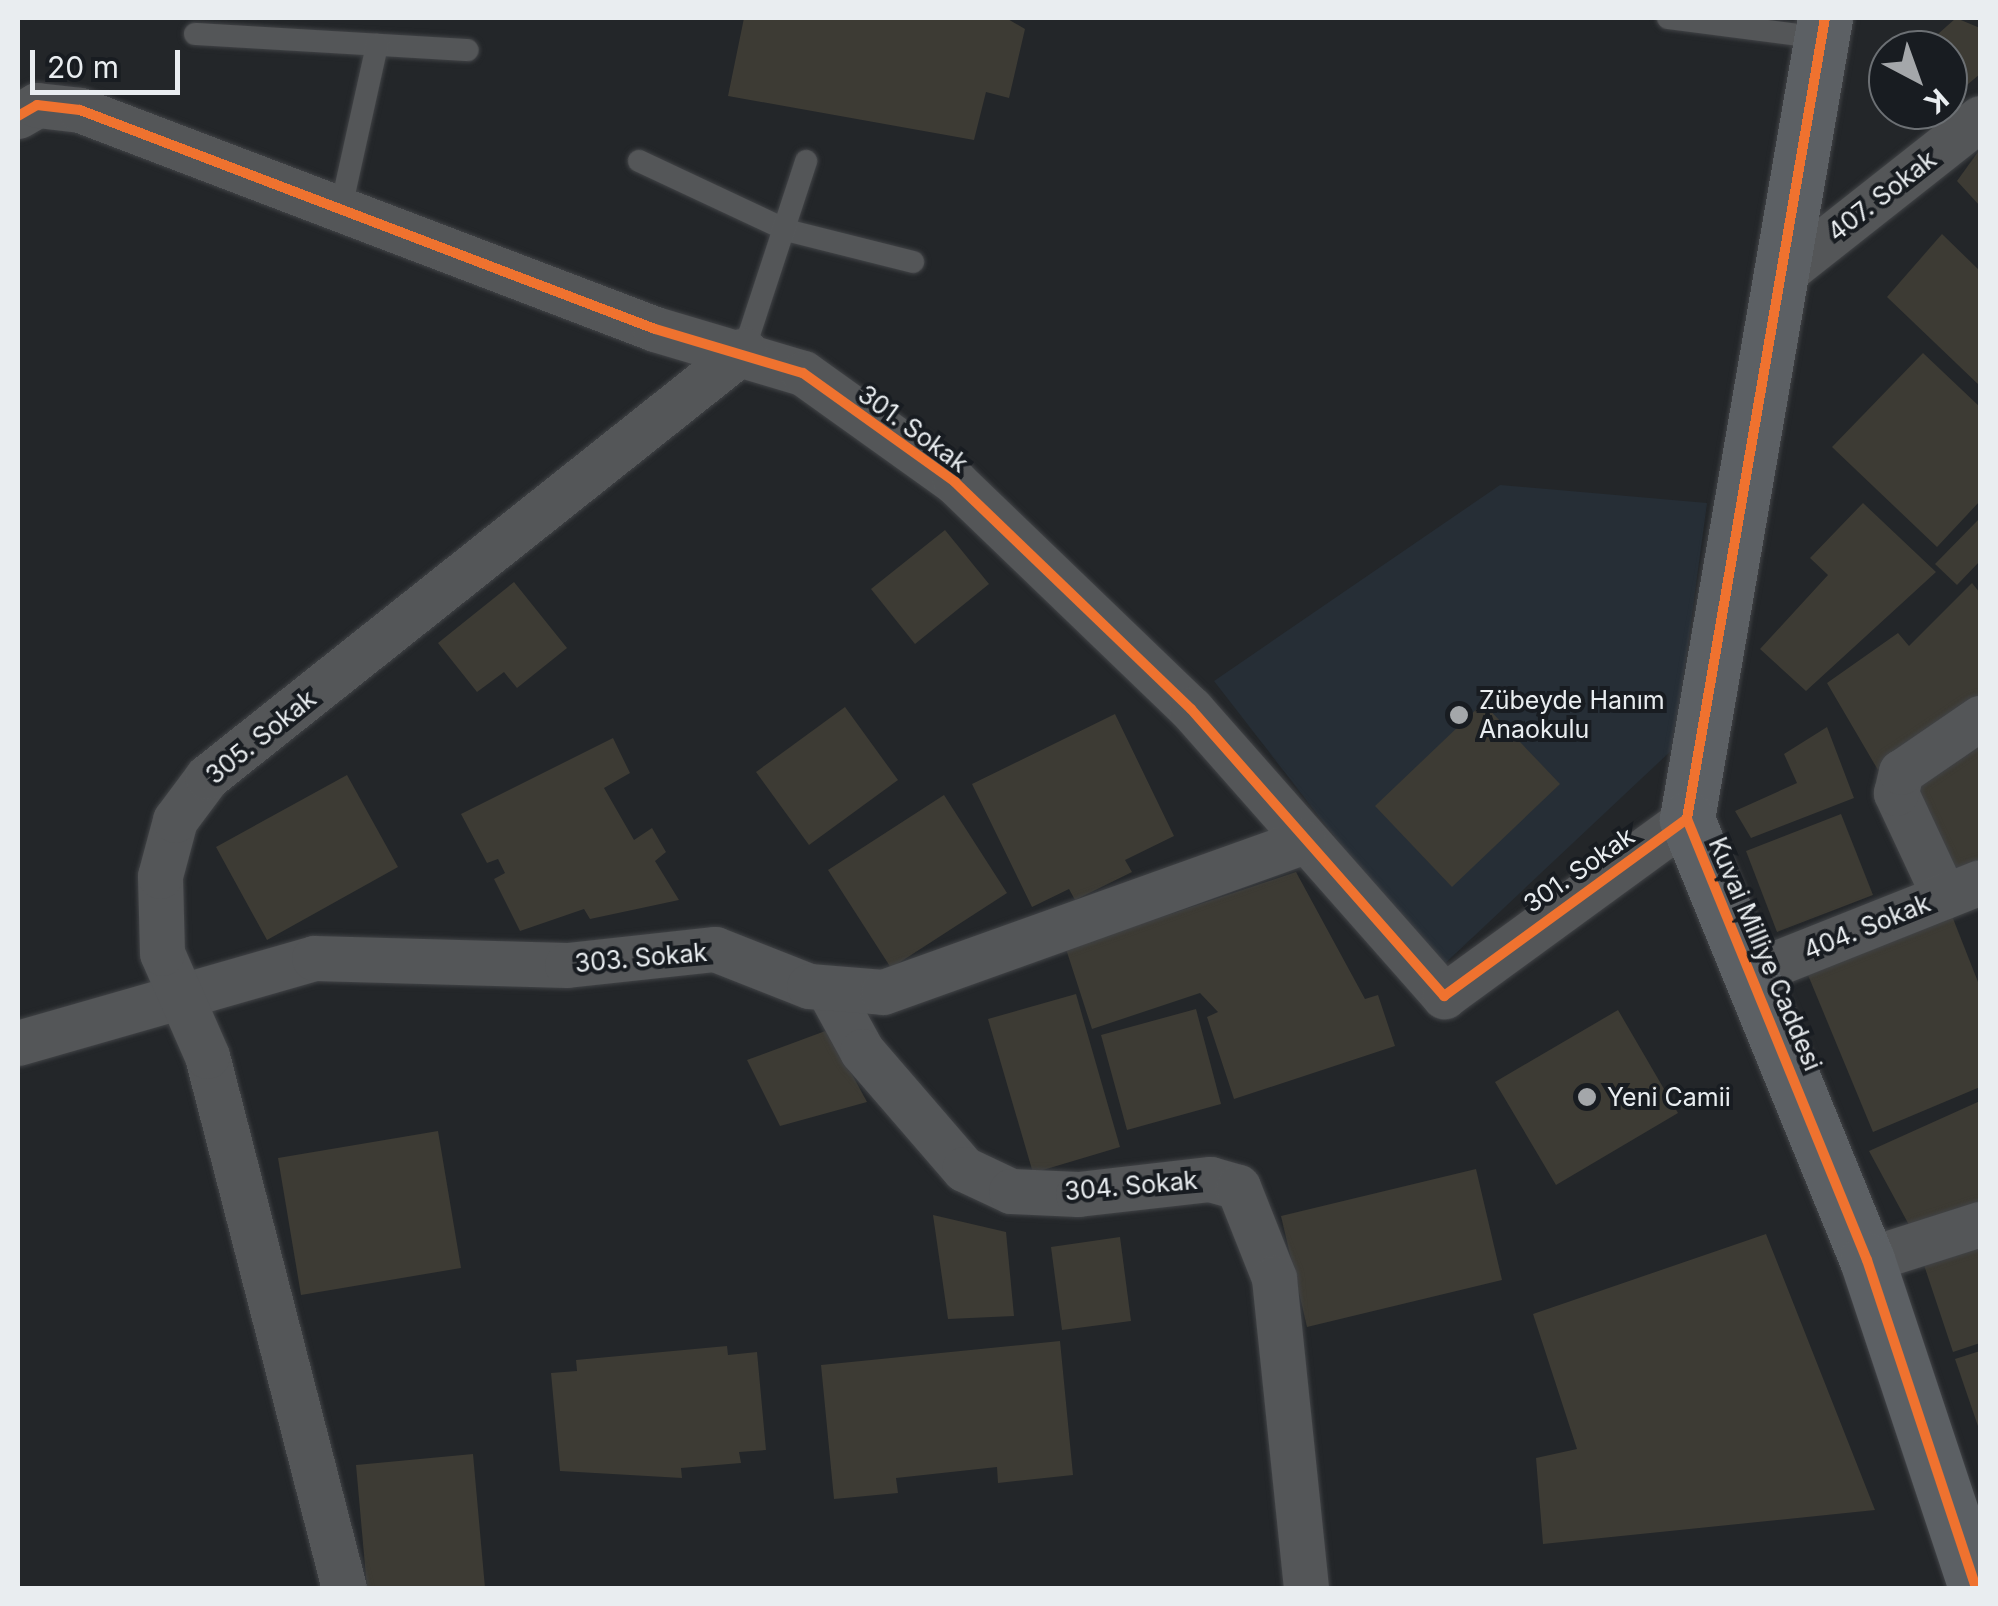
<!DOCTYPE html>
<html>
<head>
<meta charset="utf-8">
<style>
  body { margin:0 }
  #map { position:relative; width:1998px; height:1606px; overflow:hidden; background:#232629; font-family:Inter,sans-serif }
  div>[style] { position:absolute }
  .built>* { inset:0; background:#262e36 }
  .building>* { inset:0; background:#3d3b34 }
  .roads { filter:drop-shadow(0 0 2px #414346) drop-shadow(0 0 2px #414346) }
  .lane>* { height:22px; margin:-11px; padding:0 11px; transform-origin:11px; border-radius:11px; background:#545658 }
  .street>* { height:45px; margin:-22.5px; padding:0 22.5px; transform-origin:22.5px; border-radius:22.5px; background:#545658 }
  .secondary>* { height:55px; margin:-27.5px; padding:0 27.5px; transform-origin:27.5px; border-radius:27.5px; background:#5c6064 }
  .cycleway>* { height:10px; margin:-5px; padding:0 5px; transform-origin:5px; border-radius:5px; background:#ef722f }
  .dots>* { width:28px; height:28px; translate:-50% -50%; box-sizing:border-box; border:5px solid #181c21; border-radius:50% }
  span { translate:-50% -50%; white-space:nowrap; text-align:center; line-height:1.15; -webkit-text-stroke:8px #181c21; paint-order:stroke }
  .street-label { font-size:25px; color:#e9edf0 }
  .poi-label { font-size:25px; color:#e9edf0 }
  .left { translate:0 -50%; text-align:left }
  .frame { position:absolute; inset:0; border:20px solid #e9edf0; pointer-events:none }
  .north { position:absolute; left:1868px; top:30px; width:100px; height:100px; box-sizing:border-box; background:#181c21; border:2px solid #6c7074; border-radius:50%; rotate:139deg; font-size:28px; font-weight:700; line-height:40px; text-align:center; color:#e9edf0 }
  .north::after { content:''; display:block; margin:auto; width:35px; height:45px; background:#a4a7aa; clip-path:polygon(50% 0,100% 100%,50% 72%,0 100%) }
  .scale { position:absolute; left:30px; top:50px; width:150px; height:45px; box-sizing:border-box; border:5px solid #e9edf0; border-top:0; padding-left:12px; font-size:30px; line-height:35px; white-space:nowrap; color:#e9edf0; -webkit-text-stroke:8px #181c21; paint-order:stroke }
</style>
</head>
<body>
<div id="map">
  <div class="built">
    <i style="clip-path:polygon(1500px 485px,1707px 503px,1674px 748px,1438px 970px,1214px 681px)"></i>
  </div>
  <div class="building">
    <i style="clip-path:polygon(744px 18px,1006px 18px,1025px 29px,1009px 98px,986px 92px,974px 140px,728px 96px)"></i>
    <i style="clip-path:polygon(1956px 18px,1980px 28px,1980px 74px,1948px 101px,1948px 50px,1920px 50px)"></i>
    <i style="clip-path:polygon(1912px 110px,1937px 110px,1922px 122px)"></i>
    <i style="clip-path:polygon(1980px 149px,1980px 206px,1957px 181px)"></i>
    <i style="clip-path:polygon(1942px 234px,1980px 271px,1980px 386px,1887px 297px)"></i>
    <i style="clip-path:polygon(1923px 353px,1980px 407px,1980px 501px,1937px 547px,1832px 447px)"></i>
    <i style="clip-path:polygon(1863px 503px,1936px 572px,1806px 691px,1760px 649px,1828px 575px,1810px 558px)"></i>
    <i style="clip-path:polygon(1980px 518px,1980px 561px,1957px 585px,1935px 564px)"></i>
    <i style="clip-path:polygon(945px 530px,989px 584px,915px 644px,871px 589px)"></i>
    <i style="clip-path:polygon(514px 582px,567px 648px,517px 688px,504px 672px,477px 692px,438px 643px)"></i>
    <i style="clip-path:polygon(1972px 583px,1980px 593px,1980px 699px,1878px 770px,1827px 683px,1898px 633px,1909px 646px)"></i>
    <i style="clip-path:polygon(1483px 703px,1560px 784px,1452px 887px,1375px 806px)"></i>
    <i style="clip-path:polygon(845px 707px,898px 780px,809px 845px,756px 772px)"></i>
    <i style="clip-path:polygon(1115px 714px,1174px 836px,1125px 860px,1132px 872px,1075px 900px,1069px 889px,1032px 907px,972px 784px)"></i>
    <i style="clip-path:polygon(1827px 727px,1854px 798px,1751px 838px,1735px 811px,1797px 783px,1784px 754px)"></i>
    <i style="clip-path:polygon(613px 738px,630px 773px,604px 788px,634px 840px,652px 828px,666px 852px,655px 861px,679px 900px,590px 919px,584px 909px,520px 931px,494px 879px,505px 873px,498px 859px,487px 863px,461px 814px)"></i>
    <i style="clip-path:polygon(1980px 746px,1980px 859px,1951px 873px,1909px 778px)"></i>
    <i style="clip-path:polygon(347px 775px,398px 867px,267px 940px,216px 847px)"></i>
    <i style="clip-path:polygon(944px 795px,1007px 893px,891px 968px,828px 870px)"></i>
    <i style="clip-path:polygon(1841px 814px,1873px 895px,1777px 932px,1746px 851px)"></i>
    <i style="clip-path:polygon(1296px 872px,1365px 999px,1378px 995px,1395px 1046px,1234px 1099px,1207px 1017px,1218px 1012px,1200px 993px,1092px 1029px,1066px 949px)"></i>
    <i style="clip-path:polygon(1952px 916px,1980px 987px,1980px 1087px,1873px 1132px,1808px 975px)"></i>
    <i style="clip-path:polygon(1076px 994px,1120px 1147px,1033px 1173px,988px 1019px)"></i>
    <i style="clip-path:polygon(1196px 1009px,1221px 1104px,1127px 1130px,1101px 1035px)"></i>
    <i style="clip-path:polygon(1618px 1010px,1678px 1113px,1556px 1185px,1495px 1082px)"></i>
    <i style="clip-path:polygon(828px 1030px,867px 1102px,780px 1126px,747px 1060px)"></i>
    <i style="clip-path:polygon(1980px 1101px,1980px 1208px,1915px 1236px,1869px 1151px)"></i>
    <i style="clip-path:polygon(438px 1131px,461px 1268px,301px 1295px,278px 1158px)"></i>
    <i style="clip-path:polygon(1476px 1169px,1502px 1280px,1307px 1327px,1281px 1216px)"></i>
    <i style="clip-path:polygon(933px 1215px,1006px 1232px,1014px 1316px,948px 1319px)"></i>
    <i style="clip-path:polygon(1766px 1234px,1875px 1510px,1543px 1544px,1536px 1458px,1577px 1449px,1533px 1314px)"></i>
    <i style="clip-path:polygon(1120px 1237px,1131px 1321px,1062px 1330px,1051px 1247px)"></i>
    <i style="clip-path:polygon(1980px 1244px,1980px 1343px,1953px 1352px,1923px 1262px)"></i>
    <i style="clip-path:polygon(1060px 1341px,1073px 1475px,998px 1483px,997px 1467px,896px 1478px,898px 1493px,834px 1499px,821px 1365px)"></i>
    <i style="clip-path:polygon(727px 1346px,728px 1355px,757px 1352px,766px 1450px,739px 1452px,741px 1463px,681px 1468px,682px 1478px,560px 1471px,551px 1373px,577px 1371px,576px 1360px)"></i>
    <i style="clip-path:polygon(1980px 1351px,1980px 1432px,1955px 1359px)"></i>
    <i style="clip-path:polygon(473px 1454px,485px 1588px,367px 1588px,356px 1465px)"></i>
  </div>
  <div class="roads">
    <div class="lane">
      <i style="left:1668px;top:18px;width:155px;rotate:7.4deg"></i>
      <i style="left:195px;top:34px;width:273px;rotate:3.4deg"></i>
      <i style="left:639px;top:161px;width:162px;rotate:25.1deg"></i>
      <i style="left:786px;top:230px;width:131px;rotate:14.1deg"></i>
      <i style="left:341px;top:208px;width:167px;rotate:-77.5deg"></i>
      <i style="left:744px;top:350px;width:199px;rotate:-71.8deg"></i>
    </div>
    <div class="street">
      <i style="left:18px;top:116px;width:22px;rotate:-30deg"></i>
      <i style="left:37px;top:105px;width:43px;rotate:6.6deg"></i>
      <i style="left:80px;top:110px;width:615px;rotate:20.85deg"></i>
      <i style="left:655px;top:329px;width:154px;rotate:16.6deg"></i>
      <i style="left:803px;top:373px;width:187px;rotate:35.6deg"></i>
      <i style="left:955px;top:482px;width:327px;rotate:43.9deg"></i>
      <i style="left:1191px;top:709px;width:383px;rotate:48.6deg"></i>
      <i style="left:1444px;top:996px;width:301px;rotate:-36.1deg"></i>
      <i style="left:1784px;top:273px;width:250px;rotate:-38.3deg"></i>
      <i style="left:1944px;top:896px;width:114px;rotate:-115deg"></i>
      <i style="left:1896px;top:793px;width:22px;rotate:-77deg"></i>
      <i style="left:1901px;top:772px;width:96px;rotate:-34.4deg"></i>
      <i style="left:1754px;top:972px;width:243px;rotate:-21.7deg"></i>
      <i style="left:828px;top:989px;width:71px;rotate:61.3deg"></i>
      <i style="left:862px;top:1051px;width:156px;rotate:49.2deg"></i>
      <i style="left:964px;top:1169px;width:52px;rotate:25.1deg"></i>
      <i style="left:1011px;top:1191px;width:67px;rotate:2.6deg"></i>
      <i style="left:1078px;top:1194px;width:133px;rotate:-6.5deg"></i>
      <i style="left:1210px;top:1179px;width:29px;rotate:16deg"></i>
      <i style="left:1238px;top:1187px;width:98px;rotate:68.4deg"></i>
      <i style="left:1274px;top:1278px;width:312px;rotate:84.1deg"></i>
      <i style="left:18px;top:1043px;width:308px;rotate:-16deg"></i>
      <i style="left:314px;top:958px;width:253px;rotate:1.6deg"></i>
      <i style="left:567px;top:965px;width:149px;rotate:-6.2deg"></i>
      <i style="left:715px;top:949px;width:101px;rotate:21.5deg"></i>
      <i style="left:809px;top:986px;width:74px;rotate:4.6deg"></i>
      <i style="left:883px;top:992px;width:446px;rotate:-19.7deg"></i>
      <i style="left:1867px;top:1260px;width:119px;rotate:-17.7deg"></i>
      <i style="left:344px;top:1588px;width:549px;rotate:-104.44deg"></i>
      <i style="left:207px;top:1056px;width:112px;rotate:-113.6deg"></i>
      <i style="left:162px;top:953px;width:77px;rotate:-91.5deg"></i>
      <i style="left:160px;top:876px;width:58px;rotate:-75deg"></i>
      <i style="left:175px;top:820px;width:54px;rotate:-53.3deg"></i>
      <i style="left:207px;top:777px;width:686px;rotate:-38.49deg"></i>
    </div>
    <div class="secondary">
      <i style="left:1825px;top:18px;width:813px;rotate:99.78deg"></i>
      <i style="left:1687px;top:819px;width:476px;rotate:67.8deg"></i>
      <i style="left:1867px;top:1260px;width:346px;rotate:71.6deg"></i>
    </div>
  </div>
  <div class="cycleway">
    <i style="left:1825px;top:18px;width:813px;rotate:99.78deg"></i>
    <i style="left:1687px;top:819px;width:476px;rotate:67.8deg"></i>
    <i style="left:1867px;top:1260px;width:346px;rotate:71.6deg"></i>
    <i style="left:18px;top:116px;width:22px;rotate:-30deg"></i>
    <i style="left:37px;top:105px;width:43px;rotate:6.6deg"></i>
    <i style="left:80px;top:110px;width:615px;rotate:20.85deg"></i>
    <i style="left:655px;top:329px;width:154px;rotate:16.6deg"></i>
    <i style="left:803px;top:373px;width:187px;rotate:35.6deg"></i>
    <i style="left:955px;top:482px;width:327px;rotate:43.9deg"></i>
    <i style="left:1191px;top:709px;width:383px;rotate:48.6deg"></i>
    <i style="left:1444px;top:996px;width:301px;rotate:-36.1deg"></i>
  </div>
  <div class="dots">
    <i style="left:1459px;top:715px;background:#a4a7aa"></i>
    <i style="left:1587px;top:1097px;background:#a4a7aa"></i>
  </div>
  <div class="street-label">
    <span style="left:1882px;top:196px;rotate:-38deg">407. Sokak</span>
    <span style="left:913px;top:429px;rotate:36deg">301. Sokak</span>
    <span style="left:261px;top:737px;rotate:-39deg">305. Sokak</span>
    <span style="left:1579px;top:870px;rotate:-35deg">301. Sokak</span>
    <span style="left:1867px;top:927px;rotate:-22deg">404. Sokak</span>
    <span style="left:1765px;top:954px;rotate:67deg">Kuvai Milliye Caddesi</span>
    <span style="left:641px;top:958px;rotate:-5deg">303. Sokak</span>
    <span style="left:1131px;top:1186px;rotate:-5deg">304. Sokak</span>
  </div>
  <div class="poi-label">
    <span class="left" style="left:1479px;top:715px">Zübeyde Hanım<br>Anaokulu</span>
    <span class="left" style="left:1607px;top:1097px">Yeni Camii</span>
  </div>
  <div class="frame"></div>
  <div class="north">K</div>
  <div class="scale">20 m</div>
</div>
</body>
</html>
